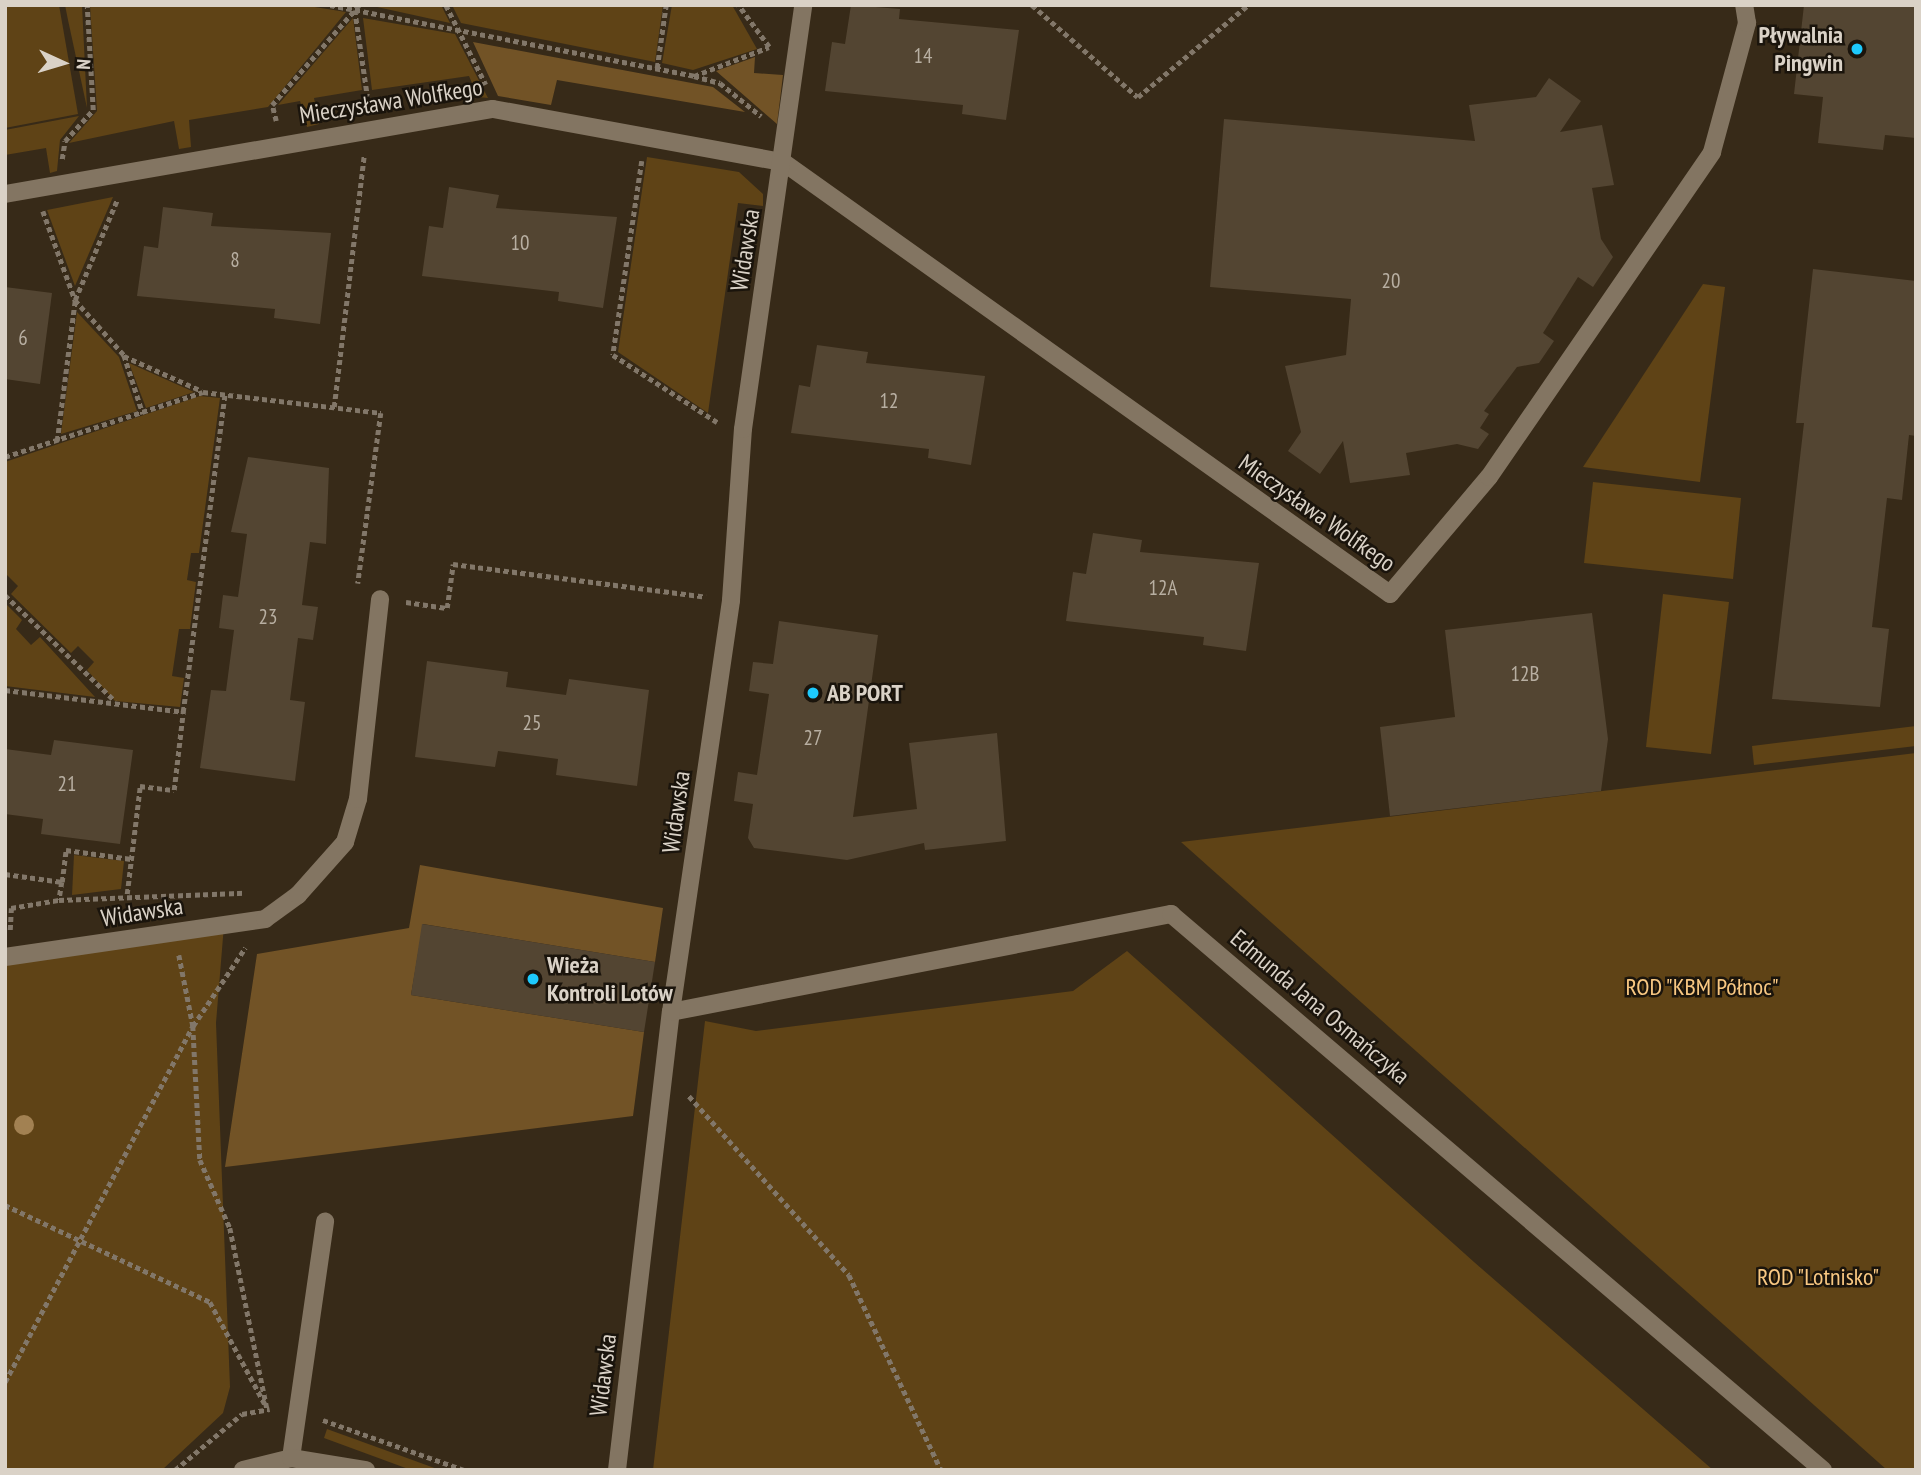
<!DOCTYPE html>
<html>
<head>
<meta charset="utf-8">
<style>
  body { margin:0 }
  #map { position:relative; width:1921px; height:1475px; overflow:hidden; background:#372a18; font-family:"PT Sans Narrow",sans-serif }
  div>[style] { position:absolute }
  .green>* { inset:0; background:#5f4316 }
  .forest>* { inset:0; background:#725326 }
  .building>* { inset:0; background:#534532 }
  .path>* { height:4.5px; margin-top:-2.25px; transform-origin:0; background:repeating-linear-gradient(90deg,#827769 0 5px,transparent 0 8.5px) }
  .minor>* { height:18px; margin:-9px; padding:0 9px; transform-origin:9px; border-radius:9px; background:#837562 }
  .trees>* { width:20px; height:20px; margin:-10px; border-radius:50%; background:#a28152 }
  .dots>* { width:19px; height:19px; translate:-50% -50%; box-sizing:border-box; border:4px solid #1a140c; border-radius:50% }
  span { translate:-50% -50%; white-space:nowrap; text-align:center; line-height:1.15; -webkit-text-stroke:5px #1a140c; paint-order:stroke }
  .number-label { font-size:21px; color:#b8afa2 }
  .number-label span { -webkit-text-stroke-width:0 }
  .poi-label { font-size:24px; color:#dad2c7; font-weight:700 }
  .right { translate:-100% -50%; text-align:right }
  .left { translate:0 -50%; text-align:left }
  .street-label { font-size:24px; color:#dad2c7 }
  .park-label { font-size:24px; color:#f9c882 }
  .frame { position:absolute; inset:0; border:7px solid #dad2c7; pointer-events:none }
  .north { position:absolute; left:28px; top:28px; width:70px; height:70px; -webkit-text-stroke:5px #1a140c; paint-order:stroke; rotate:94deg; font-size:19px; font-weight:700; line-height:28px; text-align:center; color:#dad2c7 }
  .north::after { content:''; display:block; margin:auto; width:24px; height:32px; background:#dad2c7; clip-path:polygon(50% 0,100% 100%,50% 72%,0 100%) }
</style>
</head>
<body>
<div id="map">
  <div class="green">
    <i style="clip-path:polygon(5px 5px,59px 5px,78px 114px,5px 128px)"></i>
    <i style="clip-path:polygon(65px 5px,82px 5px,87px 108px,68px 20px)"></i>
    <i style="clip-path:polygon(90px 5px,302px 5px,346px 12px,268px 107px,189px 120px,191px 147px,179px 149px,174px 121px,69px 143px,97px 111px)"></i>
    <i style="clip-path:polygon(368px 5px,441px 5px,450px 23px)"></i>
    <i style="clip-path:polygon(452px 5px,663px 5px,655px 62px,461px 23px)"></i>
    <i style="clip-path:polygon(672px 5px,732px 5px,757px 49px,693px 70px,662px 63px)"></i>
    <i style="clip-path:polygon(353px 18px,362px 90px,314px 98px,319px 124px,307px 127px,300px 101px,278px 105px)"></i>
    <i style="clip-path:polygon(363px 18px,455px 34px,488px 98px,478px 97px,469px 76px,372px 90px)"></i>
    <i style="clip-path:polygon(79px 116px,60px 140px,57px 171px,50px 173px,46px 148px,5px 155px,5px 130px)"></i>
    <i style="clip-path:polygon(647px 157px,739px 172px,763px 194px,763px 206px,738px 203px,708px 413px,618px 352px)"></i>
    <i style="clip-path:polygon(113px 197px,75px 286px,47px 210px)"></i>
    <i style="clip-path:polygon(1703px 284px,1725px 287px,1700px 482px,1583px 467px)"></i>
    <i style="clip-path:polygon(77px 312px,119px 357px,137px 411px,61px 434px)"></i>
    <i style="clip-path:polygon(129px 363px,194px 392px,146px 408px)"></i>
    <i style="clip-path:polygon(200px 396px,220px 398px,199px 553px,191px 553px,187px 580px,196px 582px,190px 629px,179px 629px,172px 676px,184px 678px,180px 707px,115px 701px,87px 670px,94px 662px,78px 646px,71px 653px,11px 594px,18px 586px,5px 573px,5px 462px)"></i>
    <i style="clip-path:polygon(1593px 482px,1741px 498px,1733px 579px,1584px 563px)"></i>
    <i style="clip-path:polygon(1663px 594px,1729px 602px,1711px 754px,1646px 747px)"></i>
    <i style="clip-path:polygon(5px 603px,22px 620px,16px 629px,31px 645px,40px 637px,95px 697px,5px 686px)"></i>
    <i style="clip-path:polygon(1916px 726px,1916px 746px,1754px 765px,1752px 746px)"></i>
    <i style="clip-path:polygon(1916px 753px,1916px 1470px,1887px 1470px,1181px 842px)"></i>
    <i style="clip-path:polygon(74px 855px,124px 861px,121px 889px,72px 895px)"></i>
    <i style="clip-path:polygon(224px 925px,216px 1023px,230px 1387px,223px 1413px,162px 1470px,5px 1470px,5px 957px)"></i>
    <i style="clip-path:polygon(1127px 951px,1474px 1262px,1713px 1470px,653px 1470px,705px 1021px,756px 1031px,1073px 991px)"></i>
    <i style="clip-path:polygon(327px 1429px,440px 1470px,411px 1470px,324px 1438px)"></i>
  </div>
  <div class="forest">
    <i style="clip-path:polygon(473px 42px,713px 87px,745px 112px,557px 80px,551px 105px,498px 96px)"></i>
    <i style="clip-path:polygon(755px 57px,754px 73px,783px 75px,777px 124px,716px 71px)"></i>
    <i style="clip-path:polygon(420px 865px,663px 908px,655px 962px,423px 924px,411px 995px,644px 1032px,633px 1116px,225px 1167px,257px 954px,409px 928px)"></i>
  </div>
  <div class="building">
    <i style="clip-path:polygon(851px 5px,900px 9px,899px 19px,1019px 30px,1006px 120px,962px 114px,963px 105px,825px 91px,832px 42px,845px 44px)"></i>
    <i style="clip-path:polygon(1804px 5px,1916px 5px,1916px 138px,1885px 135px,1883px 150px,1818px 143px,1823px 97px,1794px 94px)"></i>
    <i style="clip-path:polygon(1549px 78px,1581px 101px,1560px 132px,1602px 125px,1614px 185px,1592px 188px,1601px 239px,1613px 257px,1593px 287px,1578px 277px,1543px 333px,1554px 341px,1539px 363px,1517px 367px,1484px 411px,1489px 414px,1480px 428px,1489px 434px,1478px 449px,1457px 444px,1406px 453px,1410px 475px,1350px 483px,1343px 441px,1320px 474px,1288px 451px,1301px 432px,1285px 366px,1346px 355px,1351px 299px,1210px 287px,1224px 119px,1475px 141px,1469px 105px,1536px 97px)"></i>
    <i style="clip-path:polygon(449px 187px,499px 195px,496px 208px,617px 217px,603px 308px,558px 301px,559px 292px,422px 276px,429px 226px,443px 228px)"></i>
    <i style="clip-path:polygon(163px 207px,213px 213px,211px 226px,331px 233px,320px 324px,274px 318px,275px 309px,137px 296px,144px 246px,158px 248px)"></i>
    <i style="clip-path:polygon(1813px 269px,1916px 281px,1916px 436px,1909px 435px,1902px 500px,1887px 498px,1872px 627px,1889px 629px,1880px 707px,1772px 699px,1804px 423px,1796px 423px)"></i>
    <i style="clip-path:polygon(5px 287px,52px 293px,40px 384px,5px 379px)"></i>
    <i style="clip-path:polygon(817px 345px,868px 352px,866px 363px,985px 376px,971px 465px,928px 458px,929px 449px,791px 433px,799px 385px,810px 387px)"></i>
    <i style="clip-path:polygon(248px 457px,329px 468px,326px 544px,310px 542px,302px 605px,318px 607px,313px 640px,298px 638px,290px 700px,305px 702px,295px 781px,200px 768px,211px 690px,226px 691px,234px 630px,219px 628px,223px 595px,238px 597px,247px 534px,231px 532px)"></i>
    <i style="clip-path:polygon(1093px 533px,1142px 540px,1140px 552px,1259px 563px,1246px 651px,1203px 645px,1204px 637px,1066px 621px,1073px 572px,1086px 574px)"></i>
    <i style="clip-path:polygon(1592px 613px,1608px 739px,1601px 791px,1390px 816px,1380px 727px,1455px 717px,1445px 630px)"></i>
    <i style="clip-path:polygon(779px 621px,878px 635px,853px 817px,917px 809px,909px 743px,997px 733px,1006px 841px,925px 850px,924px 843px,847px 860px,754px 848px,748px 838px,753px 804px,734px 801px,738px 772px,757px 775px,769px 694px,749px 691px,753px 662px,773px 664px)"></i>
    <i style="clip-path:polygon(427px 661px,508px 672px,506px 687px,566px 695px,569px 679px,649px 690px,637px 786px,556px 775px,558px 759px,498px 751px,495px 767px,415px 757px)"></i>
    <i style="clip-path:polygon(54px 740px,133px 750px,120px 844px,41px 834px,43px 819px,5px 814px,5px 749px,51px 755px)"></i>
    <i style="clip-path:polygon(422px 924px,655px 962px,644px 1032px,411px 995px)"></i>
  </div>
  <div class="path">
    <i style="left:330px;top:5px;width:371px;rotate:11deg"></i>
    <i style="left:694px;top:76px;width:27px;rotate:15deg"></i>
    <i style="left:720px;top:83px;width:53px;rotate:38.8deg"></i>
    <i style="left:446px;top:5px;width:89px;rotate:63.4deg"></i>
    <i style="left:1032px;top:5px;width:140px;rotate:41deg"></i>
    <i style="left:1138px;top:97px;width:143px;rotate:-39.9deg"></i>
    <i style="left:355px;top:10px;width:97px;rotate:81.7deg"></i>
    <i style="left:657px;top:68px;width:64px;rotate:-81.9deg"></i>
    <i style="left:694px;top:76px;width:80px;rotate:-21.1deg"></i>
    <i style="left:769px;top:47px;width:52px;rotate:-126.4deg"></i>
    <i style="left:276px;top:121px;width:16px;rotate:-104deg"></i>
    <i style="left:272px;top:105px;width:133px;rotate:-49deg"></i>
    <i style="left:62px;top:159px;width:18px;rotate:-81deg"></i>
    <i style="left:65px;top:141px;width:42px;rotate:-47.9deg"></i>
    <i style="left:93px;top:110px;width:105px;rotate:-93.3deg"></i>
    <i style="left:642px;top:161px;width:196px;rotate:98.5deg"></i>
    <i style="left:613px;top:355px;width:124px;rotate:32.8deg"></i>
    <i style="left:43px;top:211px;width:95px;rotate:70.2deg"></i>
    <i style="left:75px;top:300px;width:74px;rotate:48.3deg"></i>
    <i style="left:124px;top:355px;width:62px;rotate:72.1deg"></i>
    <i style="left:124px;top:356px;width:85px;rotate:24.2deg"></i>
    <i style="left:334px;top:407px;width:252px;rotate:-83.2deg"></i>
    <i style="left:57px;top:441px;width:142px;rotate:-82.7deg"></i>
    <i style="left:75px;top:300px;width:108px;rotate:-67.2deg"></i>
    <i style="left:5px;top:457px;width:208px;rotate:-18.2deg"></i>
    <i style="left:203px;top:392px;width:179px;rotate:6.7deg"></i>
    <i style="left:381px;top:413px;width:172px;rotate:97.7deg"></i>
    <i style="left:5px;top:595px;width:153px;rotate:43.9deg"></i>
    <i style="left:406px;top:602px;width:41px;rotate:8.3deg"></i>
    <i style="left:447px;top:608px;width:44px;rotate:-82.2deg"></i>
    <i style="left:453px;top:564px;width:255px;rotate:7.4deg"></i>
    <i style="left:5px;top:690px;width:179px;rotate:7deg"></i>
    <i style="left:183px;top:712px;width:320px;rotate:-82.5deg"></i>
    <i style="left:5px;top:874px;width:58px;rotate:8deg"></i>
    <i style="left:62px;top:882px;width:18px;rotate:99deg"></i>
    <i style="left:59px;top:900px;width:186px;rotate:-2.2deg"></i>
    <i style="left:62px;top:882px;width:32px;rotate:-83deg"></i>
    <i style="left:66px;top:850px;width:66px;rotate:7.9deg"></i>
    <i style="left:127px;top:894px;width:109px;rotate:-83.1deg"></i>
    <i style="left:140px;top:786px;width:34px;rotate:7deg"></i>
    <i style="left:174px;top:790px;width:79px;rotate:-83.4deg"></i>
    <i style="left:10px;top:930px;width:22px;rotate:-87deg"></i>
    <i style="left:11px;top:908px;width:49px;rotate:-9.5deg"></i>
    <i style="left:179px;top:955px;width:72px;rotate:78.8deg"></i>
    <i style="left:193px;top:1026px;width:134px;rotate:87deg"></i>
    <i style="left:200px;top:1160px;width:74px;rotate:66.2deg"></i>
    <i style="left:230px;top:1228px;width:184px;rotate:78.4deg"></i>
    <i style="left:689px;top:1096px;width:240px;rotate:48.2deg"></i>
    <i style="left:849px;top:1275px;width:216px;rotate:64.7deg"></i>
    <i style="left:5px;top:1205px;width:227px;rotate:25.3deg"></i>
    <i style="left:210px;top:1302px;width:116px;rotate:61.7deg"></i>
    <i style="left:5px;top:1382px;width:403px;rotate:-62.2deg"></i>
    <i style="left:193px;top:1026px;width:94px;rotate:-56.3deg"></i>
    <i style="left:323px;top:1420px;width:150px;rotate:19.5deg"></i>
    <i style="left:175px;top:1470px;width:87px;rotate:-39.9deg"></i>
    <i style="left:242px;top:1414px;width:28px;rotate:-10deg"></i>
  </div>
  <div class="minor">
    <i style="left:5px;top:194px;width:495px;rotate:-9.9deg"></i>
    <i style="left:493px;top:109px;width:295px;rotate:10.4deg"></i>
    <i style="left:783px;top:162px;width:745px;rotate:35.44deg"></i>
    <i style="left:1390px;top:594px;width:153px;rotate:-49.8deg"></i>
    <i style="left:1489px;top:477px;width:394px;rotate:-55.5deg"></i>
    <i style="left:1712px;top:152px;width:134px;rotate:-74.8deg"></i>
    <i style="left:1747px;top:23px;width:18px;rotate:-99deg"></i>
    <i style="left:5px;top:957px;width:263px;rotate:-8.3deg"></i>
    <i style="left:265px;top:919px;width:41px;rotate:-36deg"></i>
    <i style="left:298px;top:895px;width:71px;rotate:-48.4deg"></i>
    <i style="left:345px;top:842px;width:45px;rotate:-73.2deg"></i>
    <i style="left:358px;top:799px;width:201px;rotate:-83.7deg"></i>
    <i style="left:671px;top:1012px;width:510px;rotate:-11.09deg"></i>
    <i style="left:1171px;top:914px;width:857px;rotate:40.46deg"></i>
    <i style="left:291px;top:1458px;width:239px;rotate:-81.8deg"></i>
    <i style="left:243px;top:1470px;width:49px;rotate:-14deg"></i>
    <i style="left:291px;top:1458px;width:76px;rotate:9.1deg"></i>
    <i style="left:617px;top:1470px;width:461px;rotate:-83.3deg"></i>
    <i style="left:671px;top:1012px;width:416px;rotate:-81.7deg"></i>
    <i style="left:731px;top:600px;width:171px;rotate:-86deg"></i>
    <i style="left:743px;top:429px;width:428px;rotate:-81.9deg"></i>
  </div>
  <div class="trees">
    <i style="left:24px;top:1125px"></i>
  </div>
  <div class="dots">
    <i style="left:1857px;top:49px;background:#1dc9fc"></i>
    <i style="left:813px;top:693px;background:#1dc9fc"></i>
    <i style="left:533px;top:979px;background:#1dc9fc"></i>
  </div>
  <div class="number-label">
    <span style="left:923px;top:56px">14</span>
    <span style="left:520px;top:243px">10</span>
    <span style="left:235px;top:260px">8</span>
    <span style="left:1391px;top:281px">20</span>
    <span style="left:23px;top:338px">6</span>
    <span style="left:889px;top:401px">12</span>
    <span style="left:1163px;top:588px">12A</span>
    <span style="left:268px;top:617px">23</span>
    <span style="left:1525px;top:674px">12B</span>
    <span style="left:532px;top:723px">25</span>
    <span style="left:813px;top:738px">27</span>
    <span style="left:67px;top:784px">21</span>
  </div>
  <div class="poi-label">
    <span class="right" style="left:1843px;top:49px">Pływalnia<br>Pingwin</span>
    <span class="left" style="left:827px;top:693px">AB PORT</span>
    <span class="left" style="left:547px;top:979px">Wieża<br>Kontroli Lotów</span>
  </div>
  <div class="street-label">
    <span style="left:391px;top:101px;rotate:-9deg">Mieczysława Wolfkego</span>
    <span style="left:745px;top:250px;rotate:-81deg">Widawska</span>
    <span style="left:1317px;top:513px;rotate:35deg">Mieczysława Wolfkego</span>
    <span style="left:676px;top:812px;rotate:-82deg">Widawska</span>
    <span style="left:142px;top:912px;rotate:-9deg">Widawska</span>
    <span style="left:1320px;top:1007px;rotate:40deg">Edmunda Jana Osmańczyka</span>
    <span style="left:603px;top:1375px;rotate:-83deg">Widawska</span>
  </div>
  <div class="park-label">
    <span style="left:1702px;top:987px">ROD "KBM Północ"</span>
    <span style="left:1818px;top:1277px">ROD "Lotnisko"</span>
  </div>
  <div class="frame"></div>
  <div class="north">N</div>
</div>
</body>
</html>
